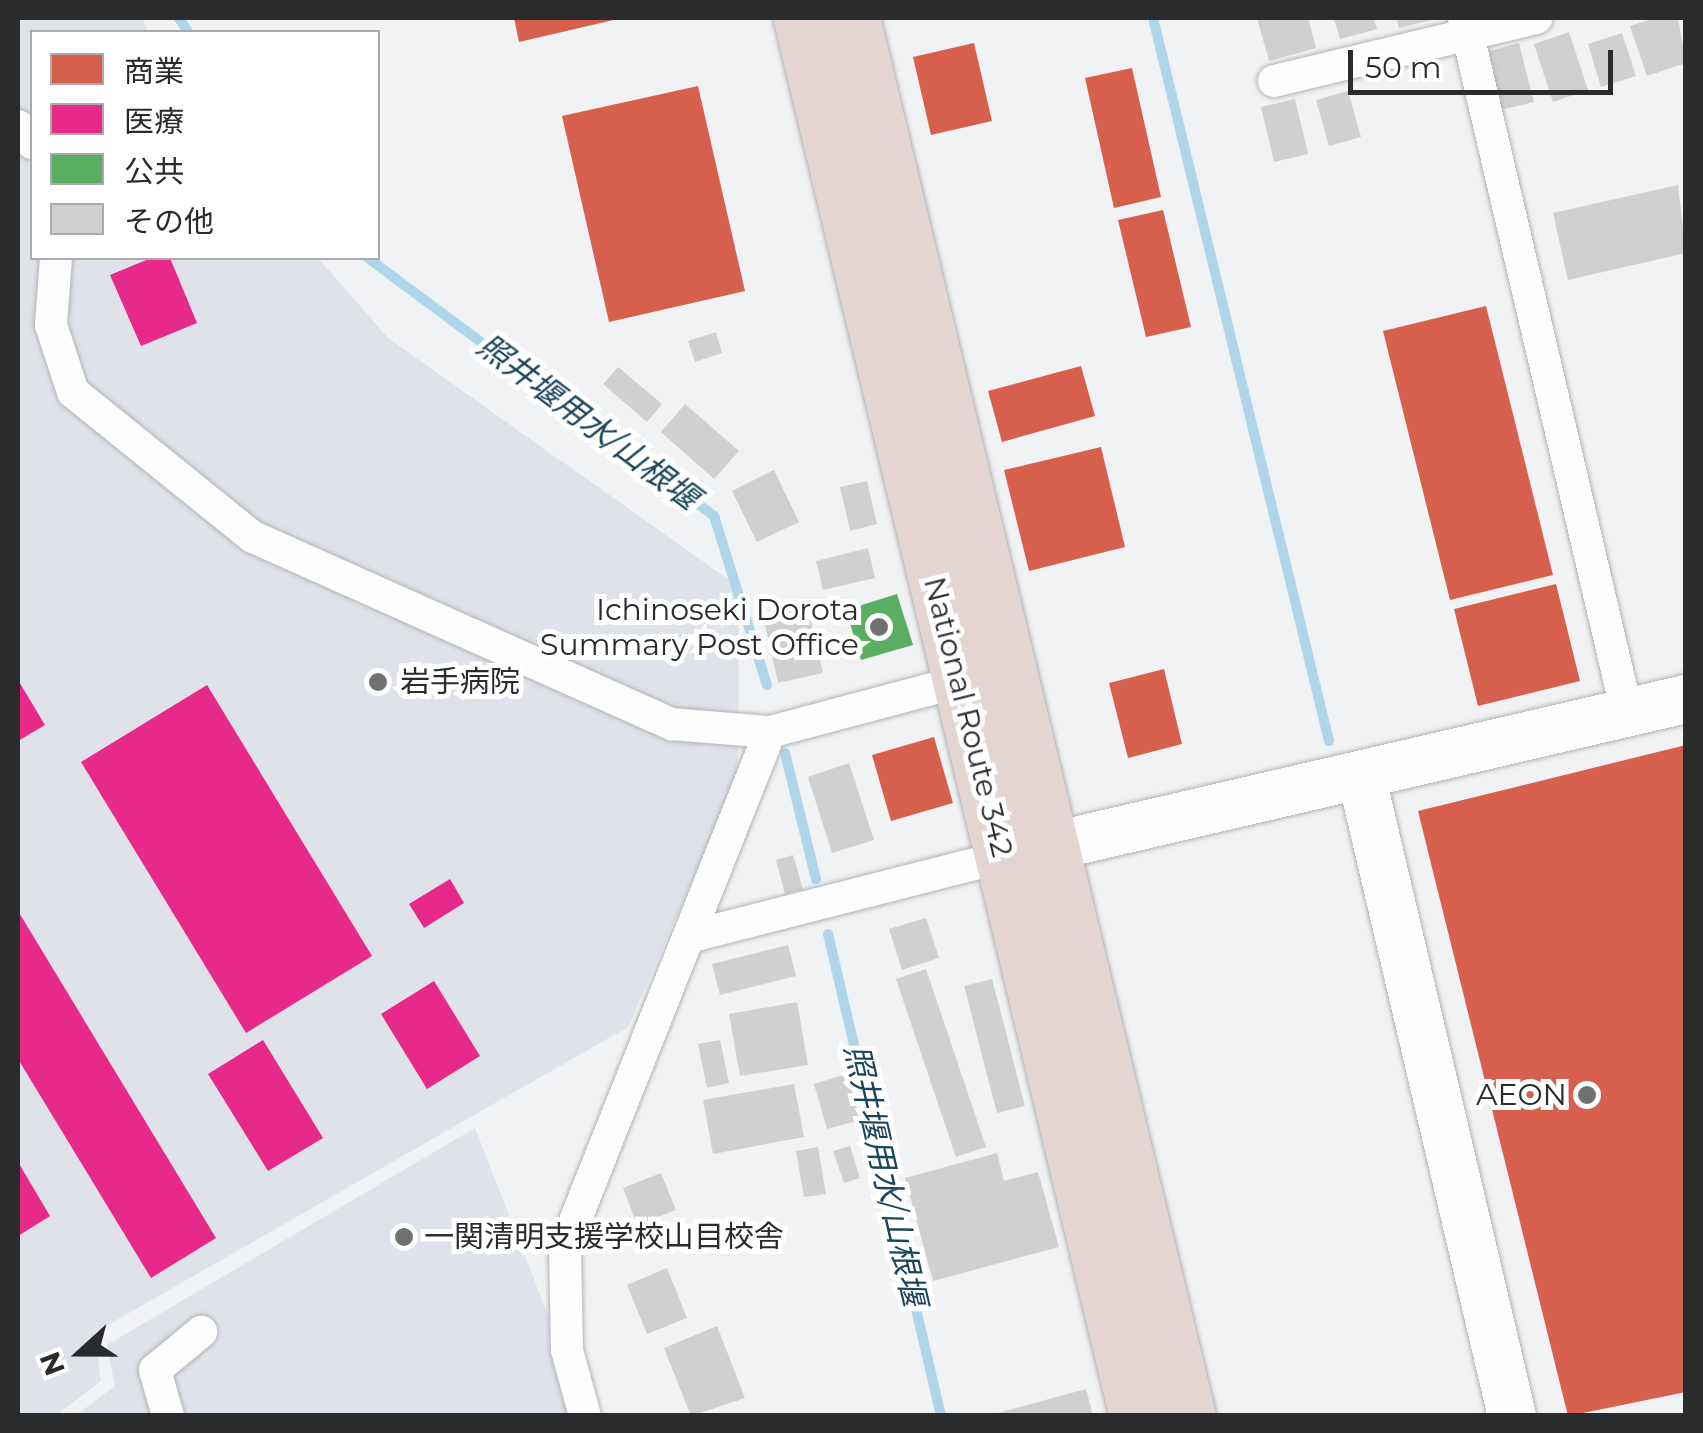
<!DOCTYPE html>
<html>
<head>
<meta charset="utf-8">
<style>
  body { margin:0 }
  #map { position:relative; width:1703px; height:1433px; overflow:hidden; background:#f0f2f4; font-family:Montserrat,"Noto Sans JP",sans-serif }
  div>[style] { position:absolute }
  .built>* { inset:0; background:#dfe3e9 }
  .shops>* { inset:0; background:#d6604d }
  .health>* { inset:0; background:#e7298a }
  .public>* { inset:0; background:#5aae61 }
  .stream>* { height:10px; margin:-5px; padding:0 5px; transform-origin:5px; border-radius:5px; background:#aed5ea }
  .building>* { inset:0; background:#d0d0d1 }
  .roads { filter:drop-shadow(0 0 2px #b2b3b4) drop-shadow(0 0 2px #b2b3b4) }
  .street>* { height:32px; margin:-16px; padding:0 16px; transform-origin:16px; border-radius:16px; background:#fdfdfd }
  .secondary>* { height:48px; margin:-24px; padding:0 24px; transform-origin:24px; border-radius:24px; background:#fdfdfd }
  .highway>* { height:55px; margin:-27.5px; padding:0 27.5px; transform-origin:27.5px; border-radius:27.5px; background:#e3d5d2 }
  .dots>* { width:28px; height:28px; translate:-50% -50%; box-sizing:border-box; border:5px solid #fff; border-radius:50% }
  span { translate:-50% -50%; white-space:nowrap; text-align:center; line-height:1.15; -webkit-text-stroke:10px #fff; paint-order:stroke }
  .poi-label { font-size:30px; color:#2a2b2c }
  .right { translate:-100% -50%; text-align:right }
  .left { translate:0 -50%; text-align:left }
  .street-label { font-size:30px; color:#2a2b2c }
  .water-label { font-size:32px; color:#1a465c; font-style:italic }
  .frame { position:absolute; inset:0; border:20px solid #2a2b2c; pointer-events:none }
  .legend { position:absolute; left:30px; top:30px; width:350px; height:230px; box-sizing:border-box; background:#fff; border:2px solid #aaaaab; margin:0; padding:12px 18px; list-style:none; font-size:30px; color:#2a2b2c }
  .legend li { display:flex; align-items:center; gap:20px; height:50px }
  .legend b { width:50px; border:2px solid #aaaaab }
  .north { position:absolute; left:30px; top:1303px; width:100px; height:100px; -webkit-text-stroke:8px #fff; paint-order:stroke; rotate:249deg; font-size:28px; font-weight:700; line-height:40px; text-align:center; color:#2a2b2c }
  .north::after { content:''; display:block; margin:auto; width:35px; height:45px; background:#2a2b2c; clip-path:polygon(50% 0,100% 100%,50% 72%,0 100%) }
  .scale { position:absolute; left:1348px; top:50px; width:265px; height:45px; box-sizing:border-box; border:5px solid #2a2b2c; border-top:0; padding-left:12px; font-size:30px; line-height:35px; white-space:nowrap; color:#2a2b2c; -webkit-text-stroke:8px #fff; paint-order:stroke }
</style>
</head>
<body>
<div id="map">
  <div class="built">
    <i style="clip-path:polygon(18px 18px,142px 18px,148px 32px,32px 32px,32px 258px,318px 258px,388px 338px,739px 587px,738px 777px,628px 1027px,94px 1333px,101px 1381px,55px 1416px,18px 1415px)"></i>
    <i style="clip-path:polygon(475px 1128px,587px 1415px,75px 1416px,115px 1386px,107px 1345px)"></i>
  </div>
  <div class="shops">
    <i style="clip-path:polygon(514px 18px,618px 18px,618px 19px,519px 42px)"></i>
    <i style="clip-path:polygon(974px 43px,992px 121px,931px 135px,913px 57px)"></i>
    <i style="clip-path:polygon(1132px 68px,1161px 197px,1114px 208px,1085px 78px)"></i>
    <i style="clip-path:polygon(698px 86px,745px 291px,609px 322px,562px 116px)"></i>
    <i style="clip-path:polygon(1163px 210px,1191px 327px,1146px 337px,1118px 220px)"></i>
    <i style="clip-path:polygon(1486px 306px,1553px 575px,1450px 600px,1383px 331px)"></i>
    <i style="clip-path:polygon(1081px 366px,1095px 416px,1002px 442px,988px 391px)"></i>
    <i style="clip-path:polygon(1101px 447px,1125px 547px,1029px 571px,1004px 470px)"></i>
    <i style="clip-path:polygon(1556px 584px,1580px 681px,1478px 706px,1454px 609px)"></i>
    <i style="clip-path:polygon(1164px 669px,1182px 744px,1128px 758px,1109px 683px)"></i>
    <i style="clip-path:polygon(934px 737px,953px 803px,891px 821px,872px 755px)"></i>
    <i style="clip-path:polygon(1686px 745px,1686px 1392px,1568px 1416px,1418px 811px)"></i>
  </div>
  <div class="health">
    <i style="clip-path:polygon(151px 258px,170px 258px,197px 323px,141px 346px,110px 275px)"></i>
    <i style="clip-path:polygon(18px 680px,45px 725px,18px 741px)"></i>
    <i style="clip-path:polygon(207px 685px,372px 956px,246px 1033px,81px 762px)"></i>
    <i style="clip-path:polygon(450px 879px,464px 903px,424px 928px,409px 904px)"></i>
    <i style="clip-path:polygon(18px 911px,216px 1238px,151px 1278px,18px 1059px)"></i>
    <i style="clip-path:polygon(434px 981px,480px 1056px,427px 1089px,381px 1014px)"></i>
    <i style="clip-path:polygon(263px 1040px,323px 1138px,268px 1171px,208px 1074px)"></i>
    <i style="clip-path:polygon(18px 1162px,50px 1216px,18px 1236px)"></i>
  </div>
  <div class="public">
    <i style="clip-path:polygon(897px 594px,913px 645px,861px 660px,846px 610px)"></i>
  </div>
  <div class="stream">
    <i style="left:179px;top:18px;width:17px;rotate:57deg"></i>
    <i style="left:1153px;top:18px;width:744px;rotate:76.32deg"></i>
    <i style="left:368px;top:258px;width:432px;rotate:36.7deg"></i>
    <i style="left:714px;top:516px;width:177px;rotate:72.6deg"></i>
    <i style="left:785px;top:753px;width:130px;rotate:76.2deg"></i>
    <i style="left:828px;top:934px;width:495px;rotate:76.8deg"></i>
  </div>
  <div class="building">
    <i style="clip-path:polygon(1257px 18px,1308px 18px,1316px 48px,1269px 61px)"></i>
    <i style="clip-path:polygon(1334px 18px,1374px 18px,1377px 29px,1340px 39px)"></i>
    <i style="clip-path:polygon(1396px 18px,1434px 18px,1435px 19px,1399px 28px)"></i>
    <i style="clip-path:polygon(1655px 18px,1678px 18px,1686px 63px,1647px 76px,1630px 26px)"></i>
    <i style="clip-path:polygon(1569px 32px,1588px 90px,1553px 102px,1534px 44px)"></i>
    <i style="clip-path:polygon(1622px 33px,1636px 76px,1601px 87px,1588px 44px)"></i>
    <i style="clip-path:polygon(1519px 43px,1534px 102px,1501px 110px,1486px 52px)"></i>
    <i style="clip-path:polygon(1348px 91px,1361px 137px,1329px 146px,1316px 100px)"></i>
    <i style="clip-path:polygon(1295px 99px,1308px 154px,1274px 162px,1261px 107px)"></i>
    <i style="clip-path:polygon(1678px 185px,1686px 253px,1568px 280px,1553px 213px)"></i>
    <i style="clip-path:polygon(716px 332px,722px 353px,695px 362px,688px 341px)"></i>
    <i style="clip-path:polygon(618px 367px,662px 404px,647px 422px,603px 384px)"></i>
    <i style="clip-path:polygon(685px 404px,739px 451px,714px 479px,661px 432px)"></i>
    <i style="clip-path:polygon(774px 470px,799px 522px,757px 542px,732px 491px)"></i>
    <i style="clip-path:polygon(867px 481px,877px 524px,850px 531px,840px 487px)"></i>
    <i style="clip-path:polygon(868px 548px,875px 578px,823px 590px,816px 561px)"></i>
    <i style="clip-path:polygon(807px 605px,823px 673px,778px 683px,763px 616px)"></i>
    <i style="clip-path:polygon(849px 763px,874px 840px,832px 853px,808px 777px)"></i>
    <i style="clip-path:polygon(793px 855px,803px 889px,785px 894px,776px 860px)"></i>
    <i style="clip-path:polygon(926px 918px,939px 958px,902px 970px,889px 929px)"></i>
    <i style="clip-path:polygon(788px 945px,796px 976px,720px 995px,712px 964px)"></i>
    <i style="clip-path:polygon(926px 969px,986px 1147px,956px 1157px,896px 979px)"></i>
    <i style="clip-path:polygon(992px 979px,1025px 1106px,997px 1113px,964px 986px)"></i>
    <i style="clip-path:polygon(797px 1002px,808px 1065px,740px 1076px,729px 1014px)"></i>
    <i style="clip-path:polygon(720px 1040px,729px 1083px,707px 1088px,698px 1044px)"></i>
    <i style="clip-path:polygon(847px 1074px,860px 1120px,827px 1129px,814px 1084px)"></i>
    <i style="clip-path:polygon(794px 1084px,804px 1137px,713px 1154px,703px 1100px)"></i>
    <i style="clip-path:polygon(850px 1146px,860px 1178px,844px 1183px,833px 1151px)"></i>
    <i style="clip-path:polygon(818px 1147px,826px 1194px,804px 1197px,796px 1151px)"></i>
    <i style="clip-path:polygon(997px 1153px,1004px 1181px,1038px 1172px,1059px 1247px,933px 1281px,905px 1178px)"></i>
    <i style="clip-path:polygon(661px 1173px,676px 1210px,637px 1225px,623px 1188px)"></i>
    <i style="clip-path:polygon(761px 1228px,763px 1240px,738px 1245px,736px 1233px)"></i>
    <i style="clip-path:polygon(667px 1268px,687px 1318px,647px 1334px,627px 1285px)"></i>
    <i style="clip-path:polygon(717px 1326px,745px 1398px,691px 1416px,664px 1348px)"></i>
    <i style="clip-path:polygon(1086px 1389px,1093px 1416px,994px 1416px,994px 1414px)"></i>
  </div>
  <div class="roads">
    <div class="street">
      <i style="left:1464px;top:18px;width:714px;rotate:76.8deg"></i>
      <i style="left:1274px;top:81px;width:270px;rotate:-13.5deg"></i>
      <i style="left:18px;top:126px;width:22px;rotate:51deg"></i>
      <i style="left:56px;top:258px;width:67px;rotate:94.3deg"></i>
      <i style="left:51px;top:325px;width:71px;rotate:71.8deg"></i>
      <i style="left:73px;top:392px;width:231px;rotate:38.9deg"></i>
      <i style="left:253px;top:537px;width:459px;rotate:24.1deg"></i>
      <i style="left:672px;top:724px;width:98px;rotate:4.7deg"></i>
      <i style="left:692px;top:936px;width:320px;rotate:-14.3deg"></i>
      <i style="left:168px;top:1416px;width:48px;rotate:-105.8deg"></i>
      <i style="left:155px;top:1370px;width:60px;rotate:-39.6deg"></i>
      <i style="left:585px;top:1416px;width:68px;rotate:-105.3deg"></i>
      <i style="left:567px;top:1350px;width:104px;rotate:-91.1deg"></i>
      <i style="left:565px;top:1246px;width:553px;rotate:-68.26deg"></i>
      <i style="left:770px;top:732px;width:195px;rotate:-14.9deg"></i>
    </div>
    <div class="secondary">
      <i style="left:1362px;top:779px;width:654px;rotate:76.75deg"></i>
      <i style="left:1015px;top:855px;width:689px;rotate:-13.09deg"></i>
    </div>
    <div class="highway">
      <i style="left:801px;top:18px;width:1438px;rotate:76.49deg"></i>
      <i style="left:852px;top:18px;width:1438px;rotate:76.49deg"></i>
    </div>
  </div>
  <div class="dots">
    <i style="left:879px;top:627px;background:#6f7172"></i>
    <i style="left:378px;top:682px;background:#6f7172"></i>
    <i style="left:1587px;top:1095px;background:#6f7172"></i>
    <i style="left:404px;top:1237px;background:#6f7172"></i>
  </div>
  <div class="poi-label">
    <span class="right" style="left:859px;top:627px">Ichinoseki Dorota<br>Summary Post Office</span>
    <span class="left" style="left:400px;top:682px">岩手病院</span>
    <span class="right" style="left:1567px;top:1095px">AEON</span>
    <span class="left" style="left:424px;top:1237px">一関清明支援学校山目校舎</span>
  </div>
  <div class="street-label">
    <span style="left:968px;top:717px;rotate:76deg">National Route 342</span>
  </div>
  <div class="water-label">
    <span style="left:588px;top:422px;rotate:37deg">照井堰用水/山根堰</span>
    <span style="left:885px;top:1175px;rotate:77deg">照井堰用水/山根堰</span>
  </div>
  <div class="frame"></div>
  <ul class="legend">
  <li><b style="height:28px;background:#d6604d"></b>商業</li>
  <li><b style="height:28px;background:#e7298a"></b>医療</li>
  <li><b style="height:28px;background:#5aae61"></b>公共</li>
  <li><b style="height:28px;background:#d0d0d1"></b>その他</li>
  </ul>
  <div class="north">N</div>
  <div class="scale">50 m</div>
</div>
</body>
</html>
